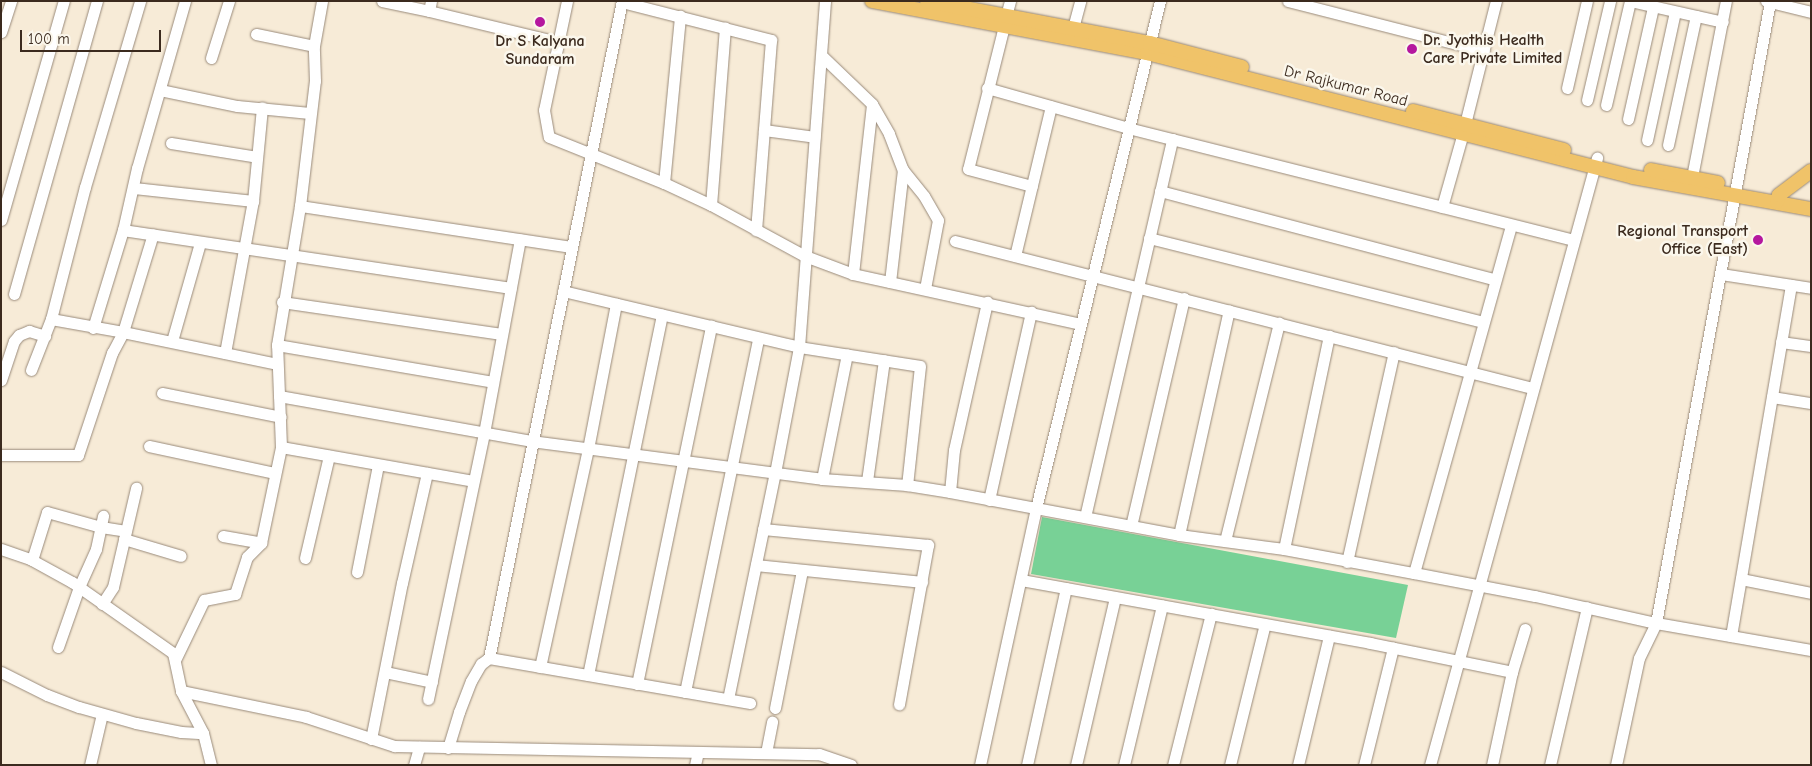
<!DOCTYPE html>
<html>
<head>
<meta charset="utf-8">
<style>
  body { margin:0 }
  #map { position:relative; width:1812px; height:766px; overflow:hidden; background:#f7ebd7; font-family:"Comic Neue",sans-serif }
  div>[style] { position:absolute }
  .green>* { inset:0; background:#78d196 }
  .roads { filter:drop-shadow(0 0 1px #998a7a) drop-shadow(0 0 1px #998a7a) }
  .minor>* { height:11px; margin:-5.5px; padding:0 5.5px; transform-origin:5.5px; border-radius:5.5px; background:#fff }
  .major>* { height:14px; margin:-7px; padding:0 7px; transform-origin:7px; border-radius:7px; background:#f0c369 }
  .dots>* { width:14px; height:14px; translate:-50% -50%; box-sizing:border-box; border:2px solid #fbf7ec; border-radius:50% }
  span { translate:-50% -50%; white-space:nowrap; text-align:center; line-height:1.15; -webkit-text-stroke:5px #fbf7ec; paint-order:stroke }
  .poi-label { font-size:16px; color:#3b2a1e; font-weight:700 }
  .left { translate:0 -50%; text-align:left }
  .right { translate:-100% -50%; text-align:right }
  .street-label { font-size:16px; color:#3b2a1e }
  .frame { position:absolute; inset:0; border:2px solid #3b2a1e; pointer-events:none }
  .scale { position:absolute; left:20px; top:30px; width:141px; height:22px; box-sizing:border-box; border:2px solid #3b2a1e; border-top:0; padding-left:6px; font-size:15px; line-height:18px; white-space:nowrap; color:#3b2a1e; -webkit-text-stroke:4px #fbf7ec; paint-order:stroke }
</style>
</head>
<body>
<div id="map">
  <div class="green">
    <i style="clip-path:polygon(1042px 517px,1408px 585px,1396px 638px,1031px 574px)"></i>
  </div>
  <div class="roads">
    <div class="minor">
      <i style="left:185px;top:1px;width:174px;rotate:106deg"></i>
      <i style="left:137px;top:168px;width:64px;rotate:102.7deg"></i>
      <i style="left:123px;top:230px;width:392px;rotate:8.5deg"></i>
      <i style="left:382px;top:1px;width:48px;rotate:12deg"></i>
      <i style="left:431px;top:1px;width:10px;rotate:101deg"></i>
      <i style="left:429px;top:11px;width:133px;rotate:13.5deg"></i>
      <i style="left:567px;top:1px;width:111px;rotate:101.9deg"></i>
      <i style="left:544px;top:110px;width:27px;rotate:80deg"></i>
      <i style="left:549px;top:137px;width:124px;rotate:21.8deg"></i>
      <i style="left:664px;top:183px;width:52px;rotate:25.1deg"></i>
      <i style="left:711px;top:205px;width:107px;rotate:28.5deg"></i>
      <i style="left:805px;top:256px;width:51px;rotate:20.6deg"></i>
      <i style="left:853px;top:274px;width:233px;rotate:12.4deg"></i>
      <i style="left:1288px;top:1px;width:202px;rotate:14.3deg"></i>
      <i style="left:1630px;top:1px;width:95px;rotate:12.7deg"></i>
      <i style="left:1766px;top:1px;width:46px;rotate:13.7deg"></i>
      <i style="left:622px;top:2px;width:154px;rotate:14.3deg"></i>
      <i style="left:771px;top:40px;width:191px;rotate:94.5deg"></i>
      <i style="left:1006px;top:16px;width:16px;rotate:-75deg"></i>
      <i style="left:1004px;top:26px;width:147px;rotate:104.1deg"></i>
      <i style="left:968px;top:169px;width:66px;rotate:14.9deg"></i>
      <i style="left:1073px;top:28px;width:28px;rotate:-75deg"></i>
      <i style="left:1px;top:32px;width:33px;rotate:-72deg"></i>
      <i style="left:256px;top:34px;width:59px;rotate:11.7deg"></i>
      <i style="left:822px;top:56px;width:69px;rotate:43.8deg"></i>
      <i style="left:872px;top:104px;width:34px;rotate:60deg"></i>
      <i style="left:889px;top:134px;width:39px;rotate:69deg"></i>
      <i style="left:903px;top:170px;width:33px;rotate:51deg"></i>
      <i style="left:924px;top:196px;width:28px;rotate:60deg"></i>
      <i style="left:938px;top:220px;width:70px;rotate:100.7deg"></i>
      <i style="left:211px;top:58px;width:60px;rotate:-72.5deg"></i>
      <i style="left:987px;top:88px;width:147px;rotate:15.8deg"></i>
      <i style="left:1128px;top:128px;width:459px;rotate:14.1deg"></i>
      <i style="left:1567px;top:88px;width:89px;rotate:-77.1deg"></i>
      <i style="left:160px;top:90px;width:79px;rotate:11.7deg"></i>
      <i style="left:237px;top:106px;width:73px;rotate:5.5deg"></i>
      <i style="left:1587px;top:100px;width:102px;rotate:-76.9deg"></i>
      <i style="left:1606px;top:105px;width:107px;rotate:-77deg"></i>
      <i style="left:1628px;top:119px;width:115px;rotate:-77.4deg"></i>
      <i style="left:1465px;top:124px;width:127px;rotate:-75.9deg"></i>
      <i style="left:764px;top:130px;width:51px;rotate:7.8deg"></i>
      <i style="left:1647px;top:140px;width:131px;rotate:-77.7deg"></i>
      <i style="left:171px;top:143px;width:87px;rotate:9.2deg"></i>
      <i style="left:1668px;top:145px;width:132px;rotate:-77.8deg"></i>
      <i style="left:1692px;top:177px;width:179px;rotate:-79.1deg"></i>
      <i style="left:664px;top:183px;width:168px;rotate:-84.5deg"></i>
      <i style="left:134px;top:188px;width:120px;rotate:6.2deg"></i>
      <i style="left:1160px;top:191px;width:345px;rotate:14.8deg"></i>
      <i style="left:711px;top:205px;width:178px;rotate:-85.5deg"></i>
      <i style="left:300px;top:206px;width:274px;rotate:8.6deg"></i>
      <i style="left:1442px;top:207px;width:77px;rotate:-74.2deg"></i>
      <i style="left:1px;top:220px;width:228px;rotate:-74deg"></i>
      <i style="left:1149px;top:238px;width:344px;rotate:14.1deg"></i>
      <i style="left:955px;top:241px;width:595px;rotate:14.29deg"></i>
      <i style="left:1015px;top:256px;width:154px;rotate:-76.5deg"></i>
      <i style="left:853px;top:274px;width:171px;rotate:-83.6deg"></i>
      <i style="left:1721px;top:274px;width:91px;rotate:8.8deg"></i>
      <i style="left:890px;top:282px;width:113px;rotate:-83.4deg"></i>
      <i style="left:563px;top:291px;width:243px;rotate:13.3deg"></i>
      <i style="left:799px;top:347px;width:122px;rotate:8.9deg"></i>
      <i style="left:920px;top:366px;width:120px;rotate:96.2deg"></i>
      <i style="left:14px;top:294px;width:305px;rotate:-74.2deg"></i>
      <i style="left:282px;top:302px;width:222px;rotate:8.3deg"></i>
      <i style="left:51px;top:319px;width:73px;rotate:10.2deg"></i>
      <i style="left:123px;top:332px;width:157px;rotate:11.7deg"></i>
      <i style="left:93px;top:328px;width:102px;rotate:-73deg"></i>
      <i style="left:172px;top:341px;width:102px;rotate:-74.1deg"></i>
      <i style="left:1781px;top:342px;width:30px;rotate:8deg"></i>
      <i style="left:277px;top:345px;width:219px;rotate:9.7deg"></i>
      <i style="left:225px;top:353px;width:155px;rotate:-79.6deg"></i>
      <i style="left:253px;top:201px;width:94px;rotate:-84.5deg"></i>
      <i style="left:31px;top:370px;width:55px;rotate:-68.6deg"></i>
      <i style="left:51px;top:319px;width:136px;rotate:-75.6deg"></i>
      <i style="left:85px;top:187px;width:194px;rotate:-73.5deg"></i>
      <i style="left:1px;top:380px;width:41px;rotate:-71.6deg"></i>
      <i style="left:14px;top:341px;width:8px;rotate:-50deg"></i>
      <i style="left:19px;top:335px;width:11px;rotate:-22deg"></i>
      <i style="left:29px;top:331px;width:17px;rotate:17deg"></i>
      <i style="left:162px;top:393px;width:121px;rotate:11.4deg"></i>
      <i style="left:279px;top:396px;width:256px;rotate:10.1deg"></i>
      <i style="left:531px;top:441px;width:293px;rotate:7.4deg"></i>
      <i style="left:822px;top:479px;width:85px;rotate:4deg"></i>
      <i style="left:907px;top:485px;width:44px;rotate:9.2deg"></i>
      <i style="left:950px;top:492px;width:233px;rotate:10.6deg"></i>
      <i style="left:1179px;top:535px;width:106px;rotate:7.6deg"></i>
      <i style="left:1284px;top:549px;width:132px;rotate:10.5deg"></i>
      <i style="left:1414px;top:573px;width:123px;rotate:10.8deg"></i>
      <i style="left:1535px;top:596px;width:124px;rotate:12.6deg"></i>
      <i style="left:1656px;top:623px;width:157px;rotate:9.9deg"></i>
      <i style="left:1772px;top:397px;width:39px;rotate:9deg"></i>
      <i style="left:149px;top:446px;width:129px;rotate:12.1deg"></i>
      <i style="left:281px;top:447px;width:195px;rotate:10deg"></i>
      <i style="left:1px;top:455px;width:77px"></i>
      <i style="left:78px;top:455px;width:108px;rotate:-71.6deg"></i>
      <i style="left:112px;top:353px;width:24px;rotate:-62deg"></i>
      <i style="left:123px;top:332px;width:102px;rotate:-73deg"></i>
      <i style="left:822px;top:479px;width:127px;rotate:-78.7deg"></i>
      <i style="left:867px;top:481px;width:122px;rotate:-82deg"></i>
      <i style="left:950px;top:492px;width:42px;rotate:-84.6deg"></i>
      <i style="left:954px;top:450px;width:152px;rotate:-77.4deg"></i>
      <i style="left:989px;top:500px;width:193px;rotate:-77.4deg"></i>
      <i style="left:1085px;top:517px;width:388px;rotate:-77deg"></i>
      <i style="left:1131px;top:526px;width:234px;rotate:-76.9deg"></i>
      <i style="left:763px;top:529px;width:166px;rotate:5.5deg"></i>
      <i style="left:928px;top:545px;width:162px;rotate:100.3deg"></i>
      <i style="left:1179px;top:535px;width:230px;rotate:-77.5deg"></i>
      <i style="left:223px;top:536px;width:39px;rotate:10deg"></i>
      <i style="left:124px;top:539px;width:59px;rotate:16.6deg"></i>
      <i style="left:1225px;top:541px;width:225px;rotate:-76.1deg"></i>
      <i style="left:1px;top:549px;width:31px;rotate:19deg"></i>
      <i style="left:30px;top:559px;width:48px;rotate:28.7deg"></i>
      <i style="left:72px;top:582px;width:123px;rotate:35.1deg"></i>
      <i style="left:173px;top:653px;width:39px;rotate:78deg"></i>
      <i style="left:181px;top:691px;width:47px;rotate:62.4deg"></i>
      <i style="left:203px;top:733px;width:33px;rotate:76deg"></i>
      <i style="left:1284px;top:549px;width:218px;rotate:-78.1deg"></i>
      <i style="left:305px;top:558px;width:105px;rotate:-76.8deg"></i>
      <i style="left:32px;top:560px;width:50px;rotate:-72.6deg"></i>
      <i style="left:47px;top:512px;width:56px;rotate:15.5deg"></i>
      <i style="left:101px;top:527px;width:25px;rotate:9deg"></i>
      <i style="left:1347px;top:562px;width:215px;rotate:-77.4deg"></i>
      <i style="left:756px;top:565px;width:167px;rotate:5.8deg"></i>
      <i style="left:357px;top:572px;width:109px;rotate:-78.9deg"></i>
      <i style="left:1414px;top:573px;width:361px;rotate:-74.4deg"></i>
      <i style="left:1741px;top:579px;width:71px;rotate:11.3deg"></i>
      <i style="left:1021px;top:580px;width:355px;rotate:10.2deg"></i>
      <i style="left:1370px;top:643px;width:145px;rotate:11.5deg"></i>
      <i style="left:102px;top:604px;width:20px;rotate:-57deg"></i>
      <i style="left:113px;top:587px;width:102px;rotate:-76.9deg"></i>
      <i style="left:1731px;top:636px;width:356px;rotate:-80.3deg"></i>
      <i style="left:58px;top:647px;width:64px;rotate:-70.7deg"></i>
      <i style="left:79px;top:587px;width:42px;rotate:-65.9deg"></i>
      <i style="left:96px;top:549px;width:34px;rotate:-78deg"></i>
      <i style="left:489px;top:658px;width:265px;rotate:9.8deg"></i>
      <i style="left:175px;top:660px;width:67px;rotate:-64.2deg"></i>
      <i style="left:204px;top:600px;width:32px;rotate:-11deg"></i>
      <i style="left:235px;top:594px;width:39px;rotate:-72deg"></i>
      <i style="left:247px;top:557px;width:20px;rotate:-45deg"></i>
      <i style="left:261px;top:543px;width:98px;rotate:-78.2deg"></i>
      <i style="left:281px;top:447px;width:102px;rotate:-92.2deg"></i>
      <i style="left:277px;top:345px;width:141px;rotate:-80.6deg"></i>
      <i style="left:300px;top:206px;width:126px;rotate:-83.2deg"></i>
      <i style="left:315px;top:81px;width:35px;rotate:-92deg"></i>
      <i style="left:314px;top:46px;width:46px;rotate:-79.9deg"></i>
      <i style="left:540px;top:667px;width:223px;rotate:-77.6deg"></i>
      <i style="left:588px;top:449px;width:148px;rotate:-79.1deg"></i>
      <i style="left:1px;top:672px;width:51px;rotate:26.6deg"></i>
      <i style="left:47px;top:695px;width:34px;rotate:21deg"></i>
      <i style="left:79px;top:707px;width:59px;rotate:15.7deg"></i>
      <i style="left:136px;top:723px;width:46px;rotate:11.3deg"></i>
      <i style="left:181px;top:732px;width:22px;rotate:3deg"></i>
      <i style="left:385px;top:672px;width:48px;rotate:12deg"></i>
      <i style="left:588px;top:675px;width:368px;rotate:-78.4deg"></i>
      <i style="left:637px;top:684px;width:366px;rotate:-78.3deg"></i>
      <i style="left:181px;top:691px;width:128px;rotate:11.7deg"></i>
      <i style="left:306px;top:717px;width:93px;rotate:18.2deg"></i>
      <i style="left:394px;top:746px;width:425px;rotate:1.1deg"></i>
      <i style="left:819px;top:754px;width:34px;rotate:19deg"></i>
      <i style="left:685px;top:692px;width:361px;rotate:-78.3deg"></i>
      <i style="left:428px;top:699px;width:272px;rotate:-78.1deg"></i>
      <i style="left:484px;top:433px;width:197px;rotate:-79.5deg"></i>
      <i style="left:728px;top:699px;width:231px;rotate:-78.3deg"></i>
      <i style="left:775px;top:473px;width:128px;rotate:-79.2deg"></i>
      <i style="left:799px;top:347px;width:347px;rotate:-85.7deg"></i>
      <i style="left:775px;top:708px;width:140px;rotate:-78.9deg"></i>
      <i style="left:371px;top:739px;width:159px;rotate:-78.8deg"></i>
      <i style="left:402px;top:583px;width:113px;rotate:-77.2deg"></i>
      <i style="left:448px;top:748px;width:38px;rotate:-73deg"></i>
      <i style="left:459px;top:712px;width:33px;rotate:-69deg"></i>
      <i style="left:471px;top:681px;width:20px;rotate:-60deg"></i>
      <i style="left:481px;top:664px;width:10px;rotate:-37deg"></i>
      <i style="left:489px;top:658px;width:670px;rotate:-78.56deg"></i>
      <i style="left:766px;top:753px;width:32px;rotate:-79deg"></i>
      <i style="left:90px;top:765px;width:52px;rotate:-76.8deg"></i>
      <i style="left:414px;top:765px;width:19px;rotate:-74deg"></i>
      <i style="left:695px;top:765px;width:13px;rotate:-77deg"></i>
      <i style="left:980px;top:765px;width:263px;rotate:-77.7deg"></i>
      <i style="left:1036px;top:508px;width:522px;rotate:-76.26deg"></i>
      <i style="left:1027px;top:765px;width:181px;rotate:-77.6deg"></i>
      <i style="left:1076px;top:765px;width:172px;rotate:-76.9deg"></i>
      <i style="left:1124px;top:765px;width:164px;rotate:-76.6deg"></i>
      <i style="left:1173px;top:765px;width:156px;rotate:-75.9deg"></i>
      <i style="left:1230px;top:765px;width:145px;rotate:-76.1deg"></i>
      <i style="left:1298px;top:765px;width:133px;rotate:-76.5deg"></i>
      <i style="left:1364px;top:765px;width:121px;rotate:-76.1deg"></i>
      <i style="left:1430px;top:765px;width:630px;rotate:-74.62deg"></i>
      <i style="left:1492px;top:765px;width:95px;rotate:-77.9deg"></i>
      <i style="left:1512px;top:672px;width:45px;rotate:-73.2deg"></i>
      <i style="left:1550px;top:765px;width:162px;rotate:-76.8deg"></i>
      <i style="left:1616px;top:765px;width:109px;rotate:-77.9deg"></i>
      <i style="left:1639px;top:658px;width:39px;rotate:-64deg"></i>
      <i style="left:1656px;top:623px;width:631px;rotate:-79.6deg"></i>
    </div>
    <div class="major">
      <i style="left:872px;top:1px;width:280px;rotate:10.7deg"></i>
      <i style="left:1147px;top:53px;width:502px;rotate:14.31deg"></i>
      <i style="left:1633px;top:177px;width:181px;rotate:10.2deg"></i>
      <i style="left:927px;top:1px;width:227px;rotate:10.7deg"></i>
      <i style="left:1150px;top:43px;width:95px;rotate:14.6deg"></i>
      <i style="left:1413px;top:111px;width:156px;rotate:14.5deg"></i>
      <i style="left:1651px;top:170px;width:68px;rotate:11deg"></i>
      <i style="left:1777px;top:202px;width:7px;rotate:-74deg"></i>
      <i style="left:1779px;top:195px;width:40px;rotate:-37deg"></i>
    </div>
  </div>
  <div class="dots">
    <i style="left:540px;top:22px;background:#b5179e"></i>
    <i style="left:1412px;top:49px;background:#b5179e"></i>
    <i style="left:1758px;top:240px;background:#b5179e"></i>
  </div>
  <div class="poi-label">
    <span class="left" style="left:1423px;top:49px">Dr. Jyothis Health<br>Care Private Limited</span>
    <span style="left:540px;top:50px">Dr S Kalyana<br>Sundaram</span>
    <span class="right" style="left:1748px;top:240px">Regional Transport<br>Office (East)</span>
  </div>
  <div class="street-label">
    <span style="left:1346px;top:86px;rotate:14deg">Dr Rajkumar Road</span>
  </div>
  <div class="frame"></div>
  <div class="scale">100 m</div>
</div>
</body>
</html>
